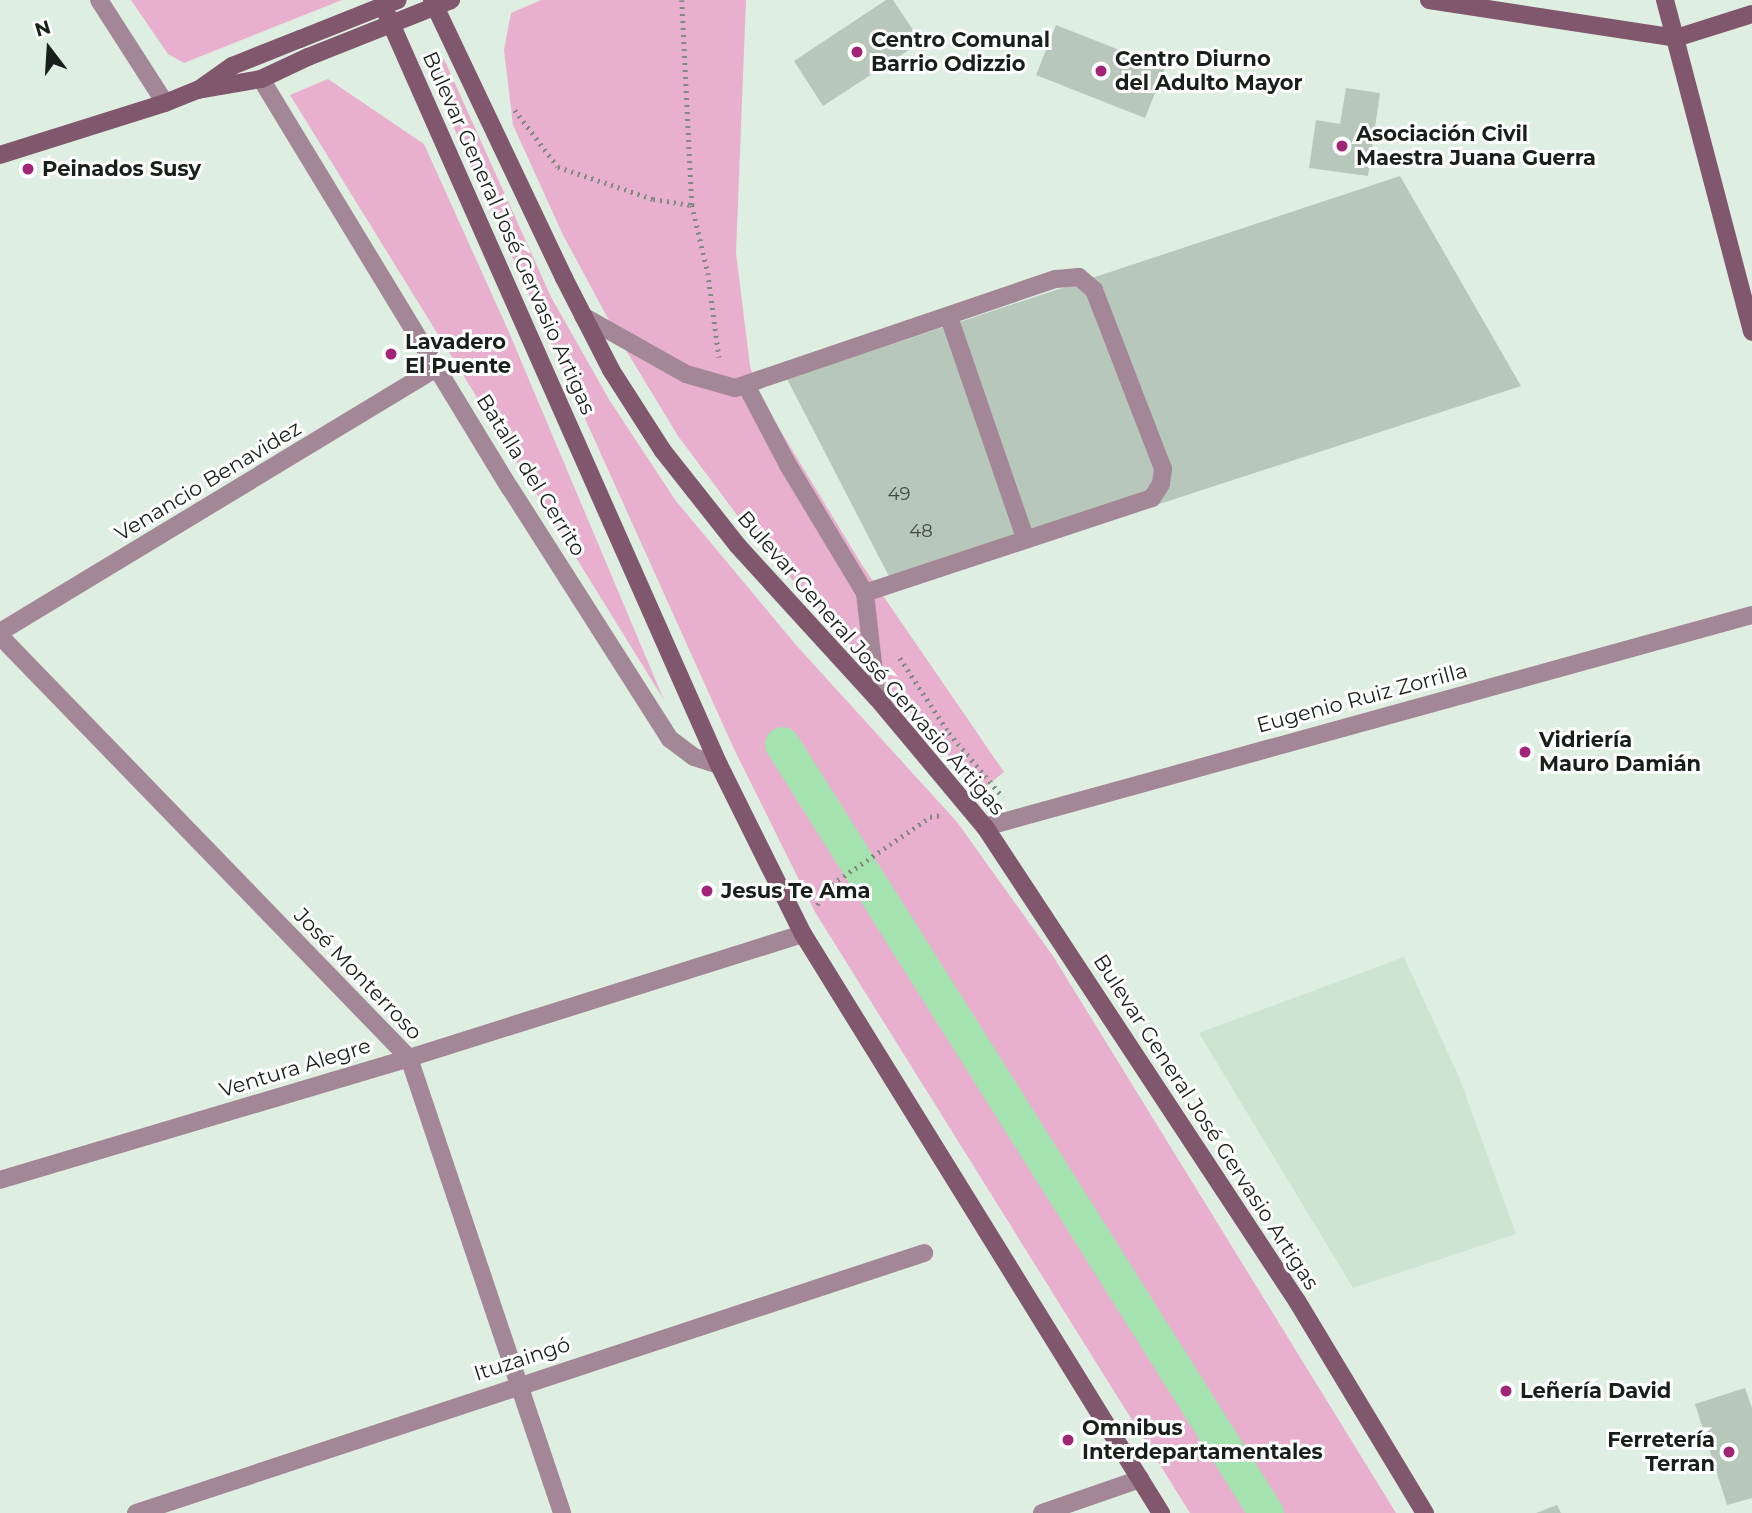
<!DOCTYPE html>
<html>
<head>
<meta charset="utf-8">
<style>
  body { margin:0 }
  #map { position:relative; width:1752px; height:1513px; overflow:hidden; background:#deefe1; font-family:Montserrat,sans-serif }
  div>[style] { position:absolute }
  .built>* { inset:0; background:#cde4d1 }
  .green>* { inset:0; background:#e8b0ce }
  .canal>* { height:35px; margin:-17.5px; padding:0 17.5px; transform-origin:17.5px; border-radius:17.5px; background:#a4e2b0 }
  .building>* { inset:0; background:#b7c8ba }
  .path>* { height:4.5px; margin-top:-2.25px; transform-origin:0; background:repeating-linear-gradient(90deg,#7f8b81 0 2px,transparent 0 7px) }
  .street>* { height:18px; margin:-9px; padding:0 9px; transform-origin:9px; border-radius:9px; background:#a48796 }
  .secondary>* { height:18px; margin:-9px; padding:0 9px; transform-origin:9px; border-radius:9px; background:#81576e }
  .secondary-bridge>* { height:18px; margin:-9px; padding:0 9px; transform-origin:9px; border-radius:9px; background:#81576e }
  .dots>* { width:19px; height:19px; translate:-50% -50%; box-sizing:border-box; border:4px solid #fff; border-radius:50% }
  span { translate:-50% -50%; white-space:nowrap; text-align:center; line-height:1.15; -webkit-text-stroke:6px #fff; paint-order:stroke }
  .number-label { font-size:18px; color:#404942 }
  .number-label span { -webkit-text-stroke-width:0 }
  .poi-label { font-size:21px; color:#191f1a; font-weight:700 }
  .left { translate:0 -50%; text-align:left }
  .right { translate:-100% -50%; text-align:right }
  .street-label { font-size:21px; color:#191f1a }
  .north { position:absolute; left:14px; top:14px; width:70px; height:70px; -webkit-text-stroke:5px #fff; paint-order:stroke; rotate:343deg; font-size:19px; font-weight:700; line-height:28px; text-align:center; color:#191f1a }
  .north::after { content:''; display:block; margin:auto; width:24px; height:32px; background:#191f1a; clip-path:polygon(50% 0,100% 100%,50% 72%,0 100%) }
</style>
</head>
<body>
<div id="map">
  <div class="built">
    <i style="clip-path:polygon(1404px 957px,1459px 1077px,1516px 1234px,1353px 1288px,1199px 1033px)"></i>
  </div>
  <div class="green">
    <i style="clip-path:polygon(131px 0,342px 0,184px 63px,168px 54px)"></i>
    <i style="clip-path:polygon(541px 0,746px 0,736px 253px,750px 366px,760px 397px,862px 565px,1004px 772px,980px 791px,749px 531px,678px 436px,618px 337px,563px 235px,513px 125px,504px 50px,511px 13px)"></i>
    <i style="clip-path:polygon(444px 59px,551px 297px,610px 401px,676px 501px,796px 645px,957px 822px,1053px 956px,1396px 1513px,1190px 1513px,815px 912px,734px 749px,426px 66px)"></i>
    <i style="clip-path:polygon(328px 79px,424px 144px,508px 330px,664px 700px,290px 95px)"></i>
  </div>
  <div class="canal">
    <i style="left:782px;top:744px;width:909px;rotate:57.81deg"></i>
  </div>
  <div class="building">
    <i style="clip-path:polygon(886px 0,893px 0,921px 42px,823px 106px,794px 61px)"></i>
    <i style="clip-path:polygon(1056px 25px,1165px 68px,1145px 118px,1036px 75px)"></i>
    <i style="clip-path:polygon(1346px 88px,1380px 93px,1368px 176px,1309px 168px,1316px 120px,1340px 124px)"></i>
    <i style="clip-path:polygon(1400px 176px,1521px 386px,896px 590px,787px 379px)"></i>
    <i style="clip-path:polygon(1745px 1388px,1752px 1408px,1752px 1498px,1727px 1505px,1695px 1404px)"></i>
    <i style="clip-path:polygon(1557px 1505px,1561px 1513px,1536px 1513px)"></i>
  </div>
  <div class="path">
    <i style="left:682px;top:0;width:205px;rotate:87.2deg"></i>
    <i style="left:692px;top:205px;width:70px;rotate:76.8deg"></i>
    <i style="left:708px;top:273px;width:85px;rotate:82.5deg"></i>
    <i style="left:515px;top:110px;width:71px;rotate:53deg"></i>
    <i style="left:558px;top:167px;width:100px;rotate:18.6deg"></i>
    <i style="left:653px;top:199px;width:39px;rotate:9deg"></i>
    <i style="left:900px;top:658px;width:90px;rotate:56.8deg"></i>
    <i style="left:949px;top:733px;width:84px;rotate:49.8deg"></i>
    <i style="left:817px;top:905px;width:19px;rotate:-62deg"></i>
    <i style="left:826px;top:888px;width:126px;rotate:-34.3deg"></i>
    <i style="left:930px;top:817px;width:11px;rotate:-10deg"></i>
  </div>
  <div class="street">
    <i style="left:99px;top:0;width:122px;rotate:57.3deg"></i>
    <i style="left:261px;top:79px;width:479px;rotate:58.7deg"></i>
    <i style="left:510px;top:488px;width:298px;rotate:57.5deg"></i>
    <i style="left:670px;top:739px;width:30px;rotate:37deg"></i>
    <i style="left:694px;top:757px;width:26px;rotate:18deg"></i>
    <i style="left:583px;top:316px;width:118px;rotate:29.4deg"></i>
    <i style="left:686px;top:374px;width:51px;rotate:15.9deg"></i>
    <i style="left:735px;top:388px;width:339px;rotate:-18.8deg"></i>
    <i style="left:1056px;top:279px;width:23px;rotate:-5deg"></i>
    <i style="left:1079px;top:277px;width:20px;rotate:41deg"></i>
    <i style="left:1094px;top:290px;width:192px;rotate:68.9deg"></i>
    <i style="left:1163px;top:469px;width:15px;rotate:98deg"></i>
    <i style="left:1161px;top:484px;width:17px;rotate:123deg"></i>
    <i style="left:1152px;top:498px;width:302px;rotate:161.7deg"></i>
    <i style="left:949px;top:317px;width:234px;rotate:71deg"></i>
    <i style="left:747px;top:387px;width:88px;rotate:62.3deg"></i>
    <i style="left:788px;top:465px;width:149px;rotate:59deg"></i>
    <i style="left:865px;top:593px;width:106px;rotate:83.5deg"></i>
    <i style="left:0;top:632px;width:512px;rotate:-31.17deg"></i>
    <i style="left:0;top:636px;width:588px;rotate:45.9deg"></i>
    <i style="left:409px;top:1058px;width:480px;rotate:71.4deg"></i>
    <i style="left:985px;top:827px;width:796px;rotate:-15.45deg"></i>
    <i style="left:0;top:1180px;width:427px;rotate:-16.6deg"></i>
    <i style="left:409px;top:1058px;width:413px;rotate:-17.5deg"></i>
    <i style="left:136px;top:1513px;width:830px;rotate:-18.26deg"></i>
    <i style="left:1042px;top:1513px;width:104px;rotate:-19.1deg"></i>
  </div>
  <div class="secondary">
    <i style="left:432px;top:0;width:308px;rotate:64.6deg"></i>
    <i style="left:564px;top:278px;width:103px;rotate:62.9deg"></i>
    <i style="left:611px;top:370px;width:96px;rotate:57.3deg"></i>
    <i style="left:663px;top:451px;width:121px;rotate:51.7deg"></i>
    <i style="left:738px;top:546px;width:206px;rotate:47.6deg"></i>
    <i style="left:877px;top:698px;width:168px;rotate:50.1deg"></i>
    <i style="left:985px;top:827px;width:567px;rotate:56.65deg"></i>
    <i style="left:1297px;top:1301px;width:248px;rotate:58.9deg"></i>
    <i style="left:1429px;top:0;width:250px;rotate:8.7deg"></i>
    <i style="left:1676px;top:38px;width:80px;rotate:-17.5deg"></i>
    <i style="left:1665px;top:0;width:343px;rotate:75.3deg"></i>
    <i style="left:385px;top:10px;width:826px;rotate:66.14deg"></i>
    <i style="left:719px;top:765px;width:189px;rotate:63.6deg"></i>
    <i style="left:803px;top:934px;width:681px;rotate:58.27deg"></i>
    <i style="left:198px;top:90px;width:64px;rotate:-9.9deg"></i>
    <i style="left:261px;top:79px;width:52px;rotate:-25.1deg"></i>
    <i style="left:0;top:155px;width:173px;rotate:-17.5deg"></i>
    <i style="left:165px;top:103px;width:35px;rotate:-22deg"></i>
    <i style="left:198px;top:90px;width:42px;rotate:-35.2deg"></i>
    <i style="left:232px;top:66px;width:73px;rotate:-21.7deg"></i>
  </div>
  <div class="secondary-bridge">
    <i style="left:300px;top:39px;width:105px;rotate:-21.7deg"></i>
    <i style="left:308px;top:57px;width:154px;rotate:-21.7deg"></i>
  </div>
  <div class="dots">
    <i style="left:857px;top:52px;background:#a12477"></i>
    <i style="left:1101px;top:71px;background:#a12477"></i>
    <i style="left:1342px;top:146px;background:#a12477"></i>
    <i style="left:28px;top:169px;background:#a12477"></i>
    <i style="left:391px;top:354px;background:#a12477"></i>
    <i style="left:1525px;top:752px;background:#a12477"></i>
    <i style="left:707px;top:891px;background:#a12477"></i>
    <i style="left:1506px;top:1391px;background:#a12477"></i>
    <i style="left:1068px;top:1440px;background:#a12477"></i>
    <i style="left:1729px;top:1452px;background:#a12477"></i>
  </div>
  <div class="number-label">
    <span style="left:899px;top:494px">49</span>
    <span style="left:921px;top:531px">48</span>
  </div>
  <div class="poi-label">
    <span class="left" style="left:871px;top:52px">Centro Comunal<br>Barrio Odizzio</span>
    <span class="left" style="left:1115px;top:71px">Centro Diurno<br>del Adulto Mayor</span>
    <span class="left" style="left:1356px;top:146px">Asociación Civil<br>Maestra Juana Guerra</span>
    <span class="left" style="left:42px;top:169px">Peinados Susy</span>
    <span class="left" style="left:405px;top:354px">Lavadero<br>El Puente</span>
    <span class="left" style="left:1539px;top:752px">Vidriería<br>Mauro Damián</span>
    <span class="left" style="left:721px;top:891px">Jesus Te Ama</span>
    <span class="left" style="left:1520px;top:1391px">Leñería David</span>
    <span class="left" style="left:1082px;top:1440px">Omnibus<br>Interdepartamentales</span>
    <span class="right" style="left:1715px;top:1452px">Ferretería<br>Terran</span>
  </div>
  <div class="street-label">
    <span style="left:509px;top:233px;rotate:66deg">Bulevar General José Gervasio Artigas</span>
    <span style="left:531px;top:475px;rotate:58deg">Batalla del Cerrito</span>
    <span style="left:208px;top:481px;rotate:-31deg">Venancio Benavidez</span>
    <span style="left:871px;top:663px;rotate:49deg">Bulevar General José Gervasio Artigas</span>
    <span style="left:1362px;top:698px;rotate:-15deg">Eugenio Ruiz Zorrilla</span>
    <span style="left:358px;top:974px;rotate:46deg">José Monterroso</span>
    <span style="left:295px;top:1068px;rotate:-17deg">Ventura Alegre</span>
    <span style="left:1206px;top:1122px;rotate:57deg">Bulevar General José Gervasio Artigas</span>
    <span style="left:522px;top:1359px;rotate:-18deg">Ituzaingó</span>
  </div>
  <div class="north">N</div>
</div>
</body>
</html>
